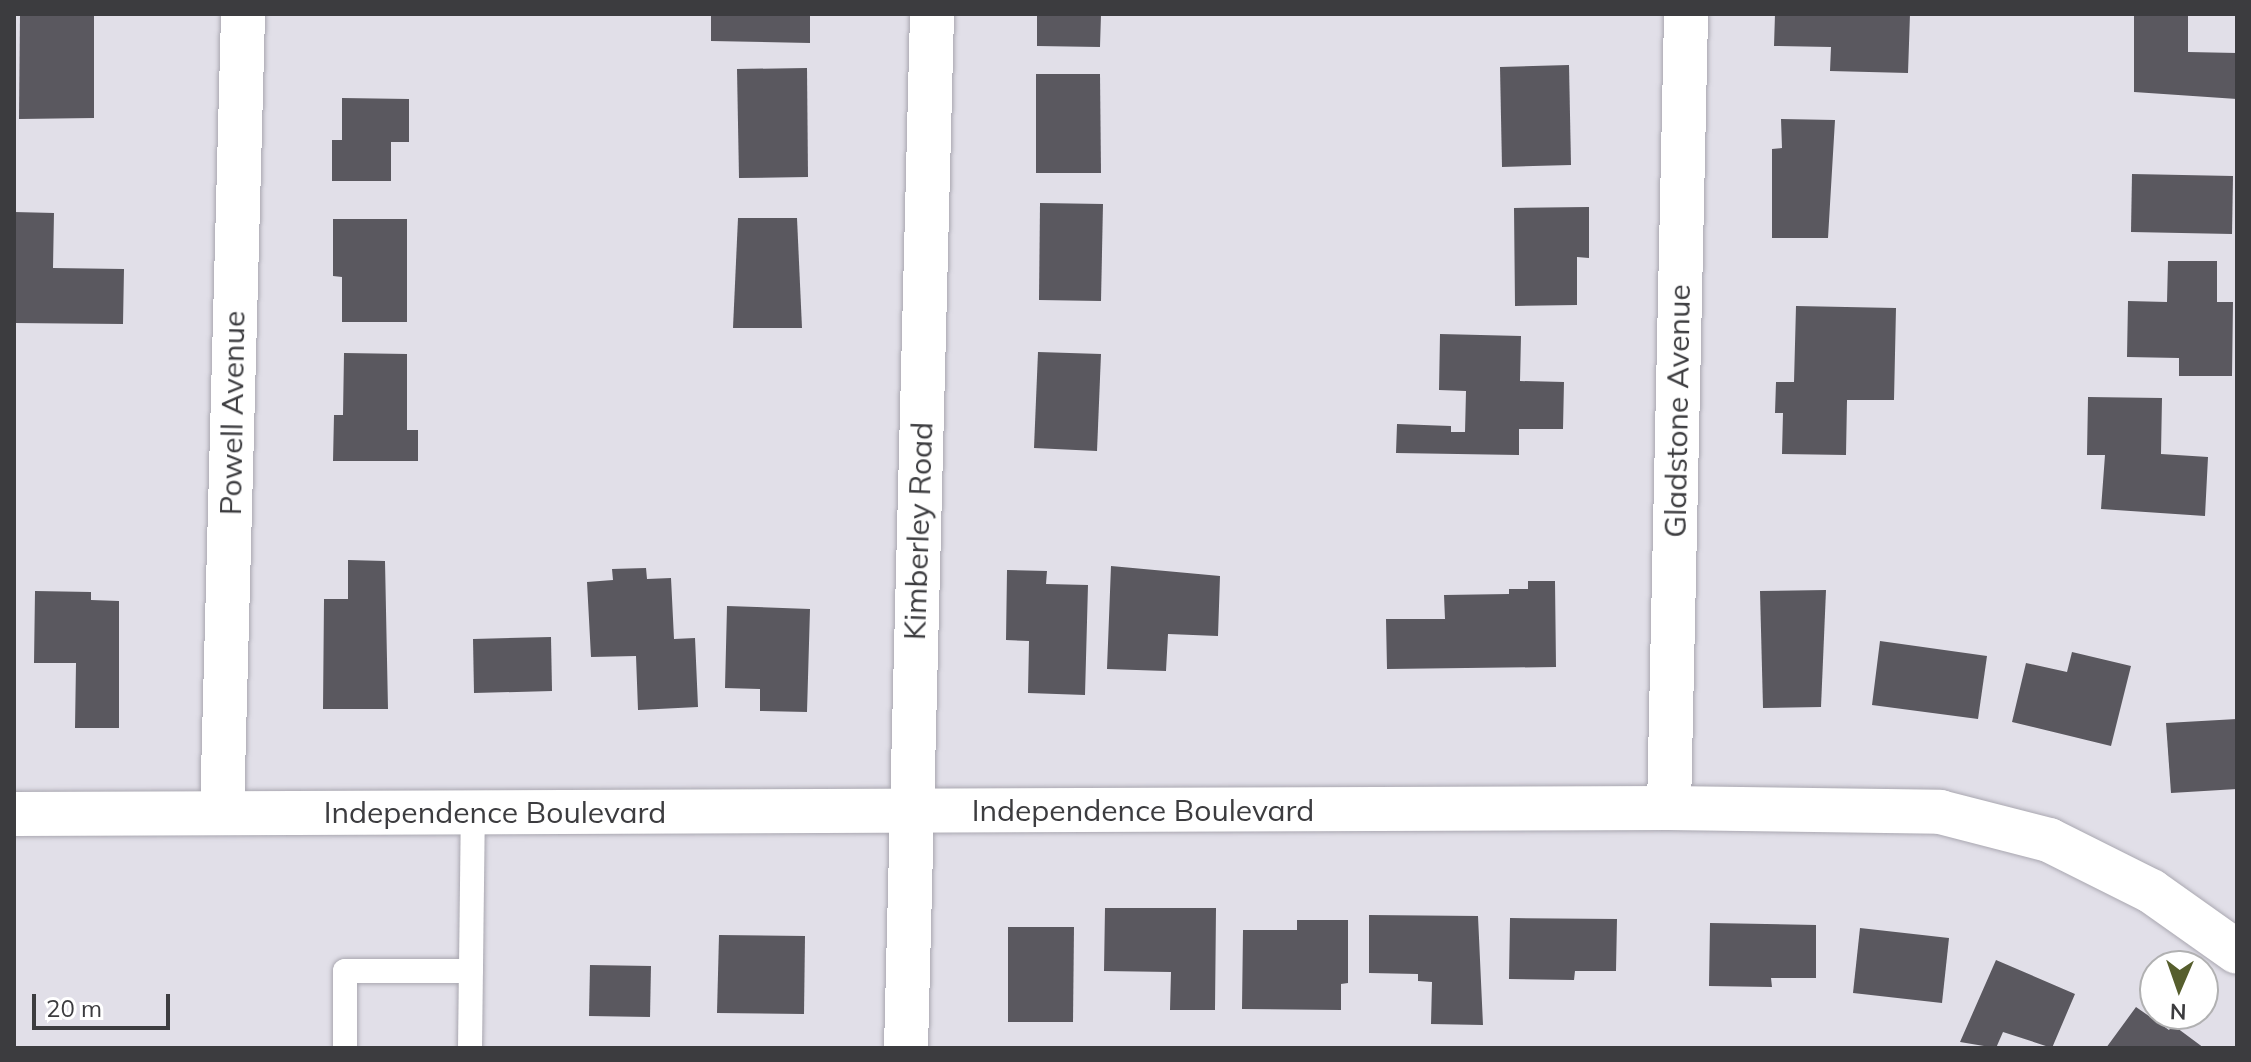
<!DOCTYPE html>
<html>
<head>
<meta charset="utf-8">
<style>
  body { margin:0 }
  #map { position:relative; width:2251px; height:1062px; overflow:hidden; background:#e1dfe8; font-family:Mulish,sans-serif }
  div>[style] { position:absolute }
  .building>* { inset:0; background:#5a585f }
  .roads { filter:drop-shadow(0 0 2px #a9a7b0) drop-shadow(0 0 2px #a9a7b0) }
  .service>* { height:24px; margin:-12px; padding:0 12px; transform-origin:12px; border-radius:12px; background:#fff }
  .minor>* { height:44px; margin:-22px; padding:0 22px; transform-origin:22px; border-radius:22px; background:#fff }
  span { translate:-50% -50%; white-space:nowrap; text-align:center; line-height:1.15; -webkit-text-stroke:8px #fff; paint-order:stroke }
  .street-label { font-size:30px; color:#3c3c3f }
  .frame { position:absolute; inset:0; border:16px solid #3c3c3f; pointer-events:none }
  .north { position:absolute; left:2139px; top:950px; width:80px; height:80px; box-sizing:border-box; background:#fff; border:2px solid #b1b1b2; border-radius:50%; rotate:182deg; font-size:22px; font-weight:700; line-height:32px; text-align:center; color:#3c3c3f }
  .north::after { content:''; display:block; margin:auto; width:28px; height:36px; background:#565e2d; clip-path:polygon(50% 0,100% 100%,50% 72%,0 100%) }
  .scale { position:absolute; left:32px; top:994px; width:138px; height:36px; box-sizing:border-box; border:4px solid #3c3c3f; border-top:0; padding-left:10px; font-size:24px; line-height:28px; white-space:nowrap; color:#3c3c3f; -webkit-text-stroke:6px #fff; paint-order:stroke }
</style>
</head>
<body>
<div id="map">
  <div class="building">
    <i style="clip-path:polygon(20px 14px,94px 14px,94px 118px,19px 119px)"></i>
    <i style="clip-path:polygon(711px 14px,810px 16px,810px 43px,711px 41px)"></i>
    <i style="clip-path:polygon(1037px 14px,1101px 14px,1100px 47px,1037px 46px)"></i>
    <i style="clip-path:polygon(1775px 14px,1910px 14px,1908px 73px,1830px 71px,1831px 47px,1774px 46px)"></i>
    <i style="clip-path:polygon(2134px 14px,2188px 14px,2188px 52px,2237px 53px,2237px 99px,2134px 92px)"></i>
    <i style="clip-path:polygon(1569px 65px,1571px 165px,1502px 167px,1500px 67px)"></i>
    <i style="clip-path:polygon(807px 68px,808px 177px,739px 178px,737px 69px)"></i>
    <i style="clip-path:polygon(1036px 74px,1100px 74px,1101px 173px,1036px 173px)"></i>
    <i style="clip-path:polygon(342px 98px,409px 99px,409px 142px,391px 142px,391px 181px,332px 181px,332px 140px,342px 140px)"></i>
    <i style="clip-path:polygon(1781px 119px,1835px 120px,1828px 238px,1772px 238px,1772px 149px,1782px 148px)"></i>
    <i style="clip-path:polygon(2132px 174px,2233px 176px,2232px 234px,2131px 232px)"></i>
    <i style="clip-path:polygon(1040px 203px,1103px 204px,1101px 301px,1039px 300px)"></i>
    <i style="clip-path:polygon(1589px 207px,1589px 258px,1577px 257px,1577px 305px,1515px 306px,1514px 208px)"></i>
    <i style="clip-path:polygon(14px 212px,54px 213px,53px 268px,124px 269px,123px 324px,14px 323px)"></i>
    <i style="clip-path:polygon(738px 218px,797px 218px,802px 328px,733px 328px)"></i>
    <i style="clip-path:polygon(333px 219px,407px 219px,407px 322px,342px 322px,342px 277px,333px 276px)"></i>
    <i style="clip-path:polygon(2168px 261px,2217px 261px,2217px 302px,2233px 302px,2232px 376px,2179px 376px,2179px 358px,2127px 357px,2128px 301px,2167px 302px)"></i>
    <i style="clip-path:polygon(1796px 306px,1896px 308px,1894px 400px,1847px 400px,1846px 455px,1782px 454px,1783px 413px,1775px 413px,1776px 382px,1794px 382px)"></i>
    <i style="clip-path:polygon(1440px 334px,1521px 336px,1520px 381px,1564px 382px,1563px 429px,1519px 429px,1519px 455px,1396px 453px,1397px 424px,1451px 426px,1451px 432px,1465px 432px,1466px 391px,1439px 390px)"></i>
    <i style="clip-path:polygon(1038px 352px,1101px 354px,1097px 451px,1034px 448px)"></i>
    <i style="clip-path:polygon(344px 353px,407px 354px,407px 430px,418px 430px,418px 461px,333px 461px,334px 415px,343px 415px)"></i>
    <i style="clip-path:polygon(2088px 397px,2162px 398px,2161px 454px,2208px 457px,2205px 516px,2101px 509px,2105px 455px,2087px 455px)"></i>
    <i style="clip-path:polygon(348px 560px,385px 561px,388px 709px,323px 709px,324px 599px,348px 599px)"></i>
    <i style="clip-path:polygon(1111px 566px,1220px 576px,1218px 636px,1168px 634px,1166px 671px,1107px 669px)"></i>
    <i style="clip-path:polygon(646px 568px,647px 579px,671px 578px,674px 639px,695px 638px,698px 707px,638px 710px,636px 656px,591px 657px,587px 582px,613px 580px,612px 569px)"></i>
    <i style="clip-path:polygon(1007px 570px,1047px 571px,1046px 584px,1088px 585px,1085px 695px,1028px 693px,1029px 641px,1006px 640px)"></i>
    <i style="clip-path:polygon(1528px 581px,1555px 581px,1556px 667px,1387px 669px,1386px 619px,1445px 619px,1444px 595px,1509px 594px,1509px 589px,1528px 589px)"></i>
    <i style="clip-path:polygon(1826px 590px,1821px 707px,1763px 708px,1760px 591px)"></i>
    <i style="clip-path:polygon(35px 591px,91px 592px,91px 600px,119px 601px,119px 728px,75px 728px,76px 663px,34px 663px)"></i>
    <i style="clip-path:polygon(727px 606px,810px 609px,807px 712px,760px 711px,760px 689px,725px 688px)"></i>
    <i style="clip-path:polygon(551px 637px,552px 691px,474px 693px,473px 639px)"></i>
    <i style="clip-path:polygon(1880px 641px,1987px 656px,1978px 719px,1872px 705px)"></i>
    <i style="clip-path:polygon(2072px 652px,2131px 666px,2111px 746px,2012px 722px,2026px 663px,2067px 672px)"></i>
    <i style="clip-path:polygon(2237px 719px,2237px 789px,2171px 793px,2166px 723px)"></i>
    <i style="clip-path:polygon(1105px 908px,1216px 908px,1215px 1010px,1170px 1010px,1171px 972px,1104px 971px)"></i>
    <i style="clip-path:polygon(1369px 915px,1478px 916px,1483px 1025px,1431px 1024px,1432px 982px,1418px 981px,1418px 974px,1369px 973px)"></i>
    <i style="clip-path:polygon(1510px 918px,1617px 919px,1616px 971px,1575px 971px,1574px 980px,1509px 979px)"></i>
    <i style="clip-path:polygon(1297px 920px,1348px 920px,1348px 983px,1341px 984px,1341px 1010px,1242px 1009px,1243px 930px,1297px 930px)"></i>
    <i style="clip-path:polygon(1710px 923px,1816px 925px,1816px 978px,1771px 978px,1772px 987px,1709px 986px)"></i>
    <i style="clip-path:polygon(1008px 927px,1074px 927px,1073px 1022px,1008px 1022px)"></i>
    <i style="clip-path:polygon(1860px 928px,1949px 938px,1942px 1003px,1853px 993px)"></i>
    <i style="clip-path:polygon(719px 935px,805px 936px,804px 1014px,717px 1013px)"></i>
    <i style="clip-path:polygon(1996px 960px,2075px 994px,2052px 1048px,2003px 1032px,1996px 1048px,1960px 1042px)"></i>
    <i style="clip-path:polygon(590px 965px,651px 966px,650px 1017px,589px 1016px)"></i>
    <i style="clip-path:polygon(2136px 1007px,2169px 1030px,2173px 1025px,2204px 1048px,2106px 1048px)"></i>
  </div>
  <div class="roads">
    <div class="service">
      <i style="left:345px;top:1048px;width:77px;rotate:-90deg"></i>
      <i style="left:345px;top:971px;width:126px"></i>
      <i style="left:470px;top:1048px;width:237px;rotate:-89.3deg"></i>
    </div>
    <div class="minor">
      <i style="left:1669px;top:808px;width:794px;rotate:-88.77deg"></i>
      <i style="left:222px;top:812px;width:798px;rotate:-88.49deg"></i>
      <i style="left:14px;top:814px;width:1655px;rotate:-0.21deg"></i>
      <i style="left:1669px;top:808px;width:271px;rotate:0.8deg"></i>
      <i style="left:1940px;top:812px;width:113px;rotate:14.4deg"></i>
      <i style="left:2049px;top:840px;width:114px;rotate:26.6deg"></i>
      <i style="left:2151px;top:891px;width:105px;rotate:35.3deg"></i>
      <i style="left:906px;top:1048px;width:1034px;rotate:-88.56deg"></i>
    </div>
  </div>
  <div class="street-label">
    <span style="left:1677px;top:411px;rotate:-89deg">Gladstone Avenue</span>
    <span style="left:232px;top:413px;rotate:-89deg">Powell Avenue</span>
    <span style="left:918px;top:531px;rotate:-88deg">Kimberley Road</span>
    <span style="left:1143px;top:810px">Independence Boulevard</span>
    <span style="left:495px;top:812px">Independence Boulevard</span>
  </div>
  <div class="frame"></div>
  <div class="north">N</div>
  <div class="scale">20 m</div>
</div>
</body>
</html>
